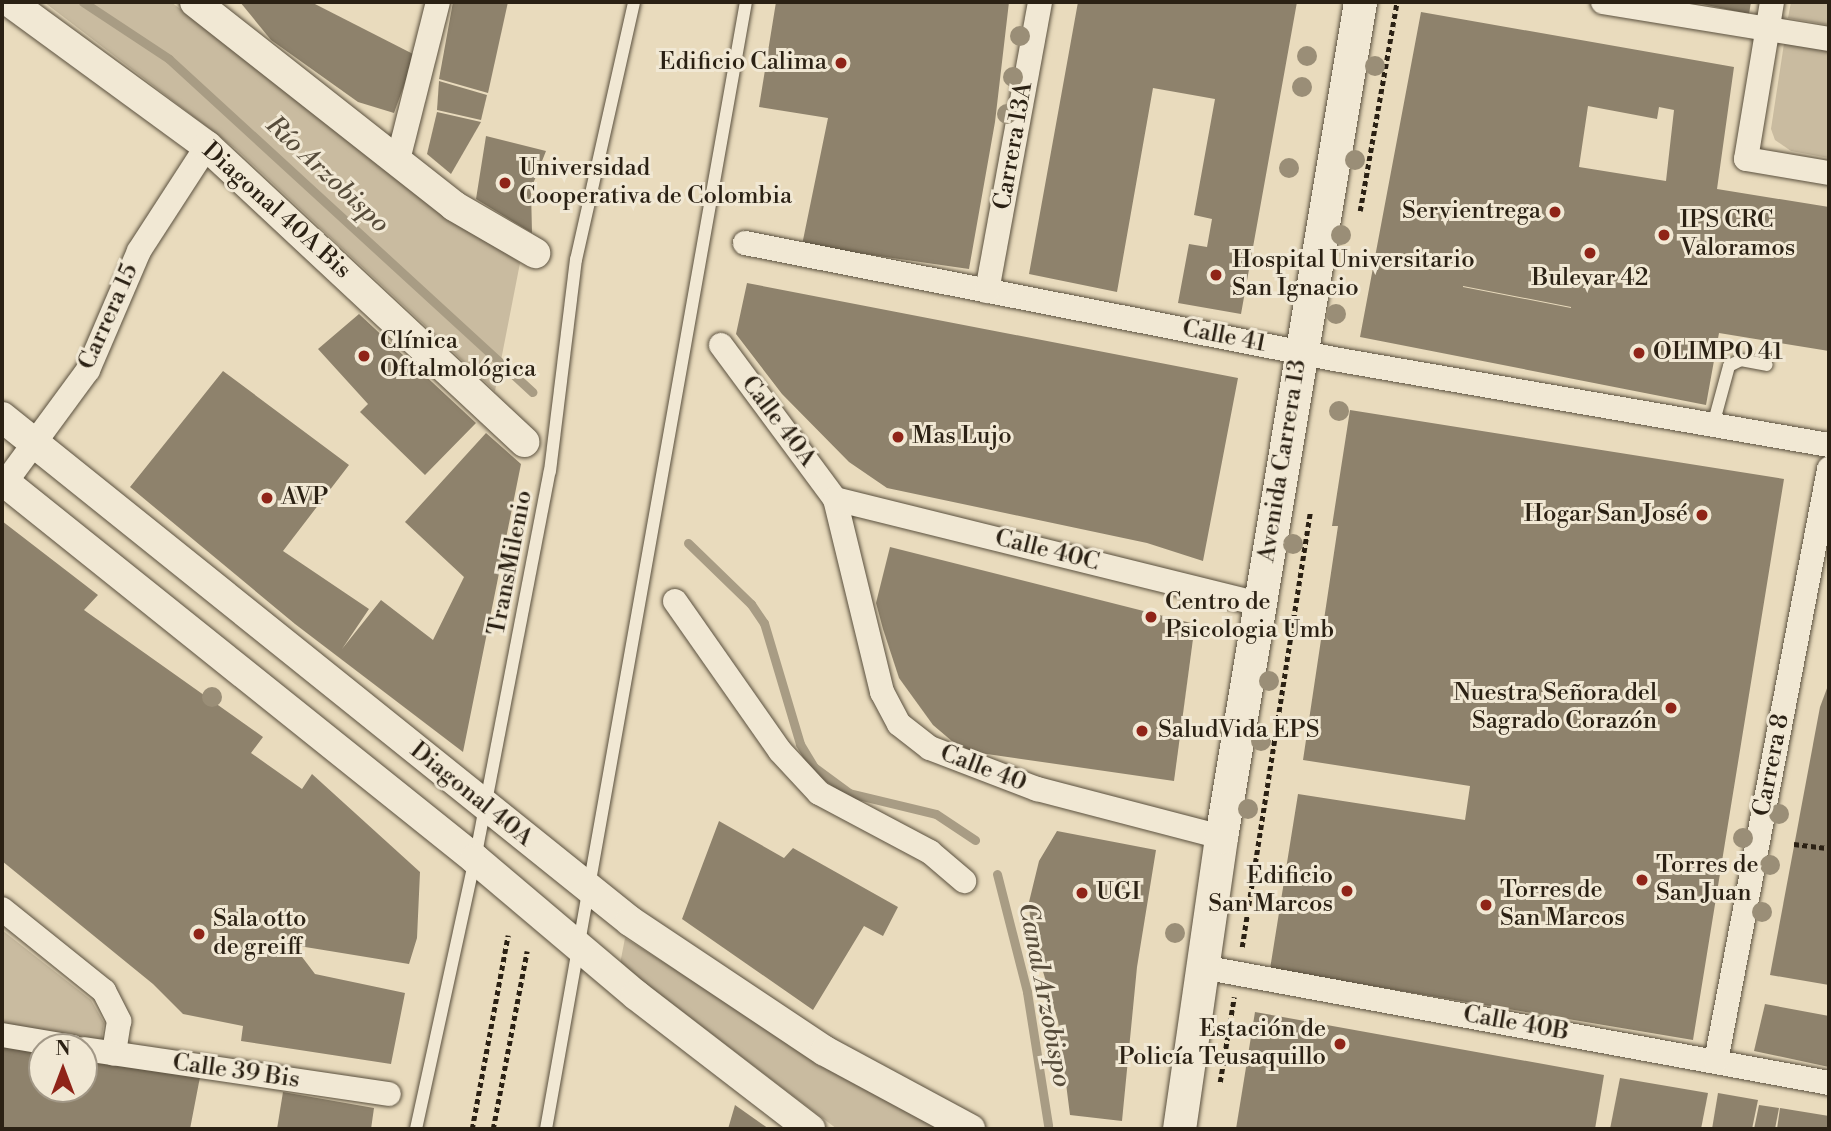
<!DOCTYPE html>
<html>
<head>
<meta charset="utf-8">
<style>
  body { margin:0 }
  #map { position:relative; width:1831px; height:1131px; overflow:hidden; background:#e9dbbd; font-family:"Libre Bodoni",serif }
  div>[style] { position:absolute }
  .green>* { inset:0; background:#c9bba0 }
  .stream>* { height:9px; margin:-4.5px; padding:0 4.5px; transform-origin:4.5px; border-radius:4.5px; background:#a89c84 }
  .building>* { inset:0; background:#8e826c }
  .path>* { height:4.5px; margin-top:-2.25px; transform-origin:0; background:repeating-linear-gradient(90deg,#2b2114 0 5px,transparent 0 8.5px) }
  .roads { filter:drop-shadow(0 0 2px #5a503e) drop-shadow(0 0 2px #5a503e) }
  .service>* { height:12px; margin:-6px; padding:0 6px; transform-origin:6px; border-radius:6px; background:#f1e8d4 }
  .minor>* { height:24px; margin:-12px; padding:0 12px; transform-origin:12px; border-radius:12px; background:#f1e8d4 }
  .tertiary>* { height:30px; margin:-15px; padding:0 15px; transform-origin:15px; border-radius:15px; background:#f1e8d4 }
  .secondary>* { height:33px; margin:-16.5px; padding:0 16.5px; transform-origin:16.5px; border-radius:16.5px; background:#f1e8d4 }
  .trees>* { width:20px; height:20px; margin:-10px; border-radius:50%; background:#9a8e77 }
  .dots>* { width:19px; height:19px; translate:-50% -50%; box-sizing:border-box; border:4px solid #f1e8d4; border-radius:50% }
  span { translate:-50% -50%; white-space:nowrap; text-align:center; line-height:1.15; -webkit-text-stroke:6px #f1e8d4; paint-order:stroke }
  .poi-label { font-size:24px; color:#2b2114 }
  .right { translate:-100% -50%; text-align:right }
  .left { translate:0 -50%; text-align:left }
  .street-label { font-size:24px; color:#2b2114 }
  .water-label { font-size:26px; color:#574c3b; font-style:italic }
  .frame { position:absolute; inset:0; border:4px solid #2b2114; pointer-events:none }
  .north { position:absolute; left:28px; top:1033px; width:70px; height:70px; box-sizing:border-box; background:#f1e8d4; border:2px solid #a29887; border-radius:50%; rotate:0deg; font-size:19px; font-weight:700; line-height:28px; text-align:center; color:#2b2114 }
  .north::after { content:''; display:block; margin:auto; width:24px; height:32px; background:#8f2418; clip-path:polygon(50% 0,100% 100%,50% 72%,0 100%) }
</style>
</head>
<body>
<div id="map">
  <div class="green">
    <i style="clip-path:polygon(44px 2px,171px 2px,520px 263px,495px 391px,236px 149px)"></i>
    <i style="clip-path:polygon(1791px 2px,1829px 2px,1829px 25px,1788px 18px)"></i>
    <i style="clip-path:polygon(1785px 37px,1829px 45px,1829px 158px,1791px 151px,1775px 140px,1771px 129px)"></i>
    <i style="clip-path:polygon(2px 930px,91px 1000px,104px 1023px,101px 1042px,2px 1023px)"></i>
    <i style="clip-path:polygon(625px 938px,835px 1070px,938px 1129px,837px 1129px,620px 964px)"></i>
  </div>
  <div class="stream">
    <i style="left:83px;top:2px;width:103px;rotate:33.5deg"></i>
    <i style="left:169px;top:59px;width:493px;rotate:42.5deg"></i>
    <i style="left:688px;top:543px;width:88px;rotate:44.1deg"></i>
    <i style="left:751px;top:604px;width:23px;rotate:56deg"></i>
    <i style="left:764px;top:623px;width:126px;rotate:73.4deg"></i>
    <i style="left:800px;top:744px;width:27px;rotate:59deg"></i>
    <i style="left:814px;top:767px;width:44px;rotate:36.6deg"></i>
    <i style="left:849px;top:793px;width:89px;rotate:13.6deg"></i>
    <i style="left:936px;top:814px;width:47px;rotate:33.7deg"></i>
    <i style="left:997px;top:874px;width:122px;rotate:75.7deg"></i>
    <i style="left:1027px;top:992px;width:135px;rotate:81deg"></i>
  </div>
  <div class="building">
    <i style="clip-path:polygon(240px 2px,311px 2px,415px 55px,394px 113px,358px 102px,271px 40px)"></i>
    <i style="clip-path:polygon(453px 2px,508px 2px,488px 93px,439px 79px)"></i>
    <i style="clip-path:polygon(776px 2px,1009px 2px,995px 122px,969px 269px,802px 245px,828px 118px,759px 107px)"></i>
    <i style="clip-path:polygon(1078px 2px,1297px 2px,1241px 314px,1178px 303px,1189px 244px,1207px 247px,1212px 219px,1194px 215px,1215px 99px,1153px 88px,1117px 292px,1029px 274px)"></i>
    <i style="clip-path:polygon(1692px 2px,1751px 2px,1749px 14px)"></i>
    <i style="clip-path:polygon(evenodd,1421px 12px,1734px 67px,1717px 189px,1829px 207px,1829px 351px,1719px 333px,1706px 405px,1360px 337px,1421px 12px,1588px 106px,1657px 119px,1659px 107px,1674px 110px,1666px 181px,1579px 167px,1588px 106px,1421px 12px,1463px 286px,1571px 307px,1571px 308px,1463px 287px,1463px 286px)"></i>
    <i style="clip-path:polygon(439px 81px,487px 95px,481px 120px,437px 110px)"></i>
    <i style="clip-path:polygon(437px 112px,481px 122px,451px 174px,427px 154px)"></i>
    <i style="clip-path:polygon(486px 136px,546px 151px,531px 189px,532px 233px,476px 199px)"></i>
    <i style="clip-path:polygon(747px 283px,1238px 378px,1203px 561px,1147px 543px,887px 488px,849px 462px,782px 394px,736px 334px)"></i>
    <i style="clip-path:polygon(359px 314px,476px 423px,425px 475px,360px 412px,368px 404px,318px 349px)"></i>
    <i style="clip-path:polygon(223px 371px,349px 465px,283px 551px,369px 609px,342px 649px,381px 600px,433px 640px,464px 577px,405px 522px,486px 433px,521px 464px,463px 752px,295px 624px,130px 487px)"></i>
    <i style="clip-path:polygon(1350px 410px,1784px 479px,1693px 1040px,1270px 969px,1298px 794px,1465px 820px,1470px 786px,1303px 760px,1338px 526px,1332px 526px)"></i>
    <i style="clip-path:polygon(2px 521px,98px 595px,84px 610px,263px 737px,251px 753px,302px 789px,312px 774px,420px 872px,417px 938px,409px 964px,293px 945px,315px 974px,405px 993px,391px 1064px,241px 1041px,243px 1026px,183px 1014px,153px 984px,2px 861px)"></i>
    <i style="clip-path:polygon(890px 547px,1195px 624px,1174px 781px,973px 752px,953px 742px,933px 725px,899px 678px,883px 629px,876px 603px)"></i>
    <i style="clip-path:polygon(1829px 683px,1829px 985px,1770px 975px,1820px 707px)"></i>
    <i style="clip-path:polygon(719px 821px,784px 858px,793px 848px,898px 907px,883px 936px,864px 926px,813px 1010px,682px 919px)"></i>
    <i style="clip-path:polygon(1057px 831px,1156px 850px,1137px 967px,1122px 1121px,1070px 1115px,1058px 1021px,1031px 932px,1029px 902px,1039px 861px)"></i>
    <i style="clip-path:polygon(1765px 1004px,1829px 1016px,1829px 1067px,1754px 1051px)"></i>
    <i style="clip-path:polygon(1255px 1012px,1604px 1075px,1595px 1129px,1236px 1129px)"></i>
    <i style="clip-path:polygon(2px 1044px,42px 1051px,42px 1089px,84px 1089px,84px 1058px,200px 1077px,190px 1129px,2px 1129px)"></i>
    <i style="clip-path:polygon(1620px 1078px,1708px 1093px,1701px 1129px,1610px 1129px)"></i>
    <i style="clip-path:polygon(283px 1092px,374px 1108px,371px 1129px,277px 1129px)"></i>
    <i style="clip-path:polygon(1718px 1093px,1758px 1100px,1752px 1129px,1712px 1129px)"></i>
    <i style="clip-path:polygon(735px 1105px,769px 1129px,728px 1129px)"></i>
    <i style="clip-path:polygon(1759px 1105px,1779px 1108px,1775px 1129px,1754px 1129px)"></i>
    <i style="clip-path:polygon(1780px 1108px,1829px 1116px,1829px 1129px,1777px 1129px)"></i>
  </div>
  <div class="path">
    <i style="left:1360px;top:211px;width:212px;rotate:-80deg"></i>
    <i style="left:1794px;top:844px;width:35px;rotate:7deg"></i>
    <i style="left:1242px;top:947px;width:439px;rotate:-81.1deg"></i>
    <i style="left:1220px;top:1082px;width:86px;rotate:-80.6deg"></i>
    <i style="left:472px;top:1129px;width:197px;rotate:-79.5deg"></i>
    <i style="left:493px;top:1129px;width:181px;rotate:-79.2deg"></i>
  </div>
  <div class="roads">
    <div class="service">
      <i style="left:1713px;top:425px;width:61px;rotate:-74.8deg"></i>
      <i style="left:1729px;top:366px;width:13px;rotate:-27deg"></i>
      <i style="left:1741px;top:360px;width:26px;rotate:11deg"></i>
      <i style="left:416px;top:1129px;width:276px;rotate:-77.7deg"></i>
      <i style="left:475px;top:859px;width:395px;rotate:-79.1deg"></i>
      <i style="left:550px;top:471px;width:213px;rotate:-83deg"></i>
      <i style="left:576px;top:260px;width:264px;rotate:-77.3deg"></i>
      <i style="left:546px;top:1129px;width:1145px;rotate:-79.94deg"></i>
    </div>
    <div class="minor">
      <i style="left:1603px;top:2px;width:229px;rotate:9.3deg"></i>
      <i style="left:1772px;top:2px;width:159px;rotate:99.4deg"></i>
      <i style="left:1746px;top:159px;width:84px;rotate:9.6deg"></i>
      <i style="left:398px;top:160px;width:163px;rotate:-75.8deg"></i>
      <i style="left:745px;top:243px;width:600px;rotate:11.14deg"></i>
      <i style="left:1334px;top:359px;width:502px;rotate:9.86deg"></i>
      <i style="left:987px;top:291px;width:294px;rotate:-79.6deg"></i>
      <i style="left:721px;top:345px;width:192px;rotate:53.5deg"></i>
      <i style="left:835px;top:499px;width:199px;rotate:76.3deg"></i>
      <i style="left:882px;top:692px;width:36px;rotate:62deg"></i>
      <i style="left:899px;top:724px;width:39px;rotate:38deg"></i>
      <i style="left:930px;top:748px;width:115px;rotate:21deg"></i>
      <i style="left:1037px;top:789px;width:190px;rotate:14.6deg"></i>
      <i style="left:5px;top:483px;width:140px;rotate:-53.7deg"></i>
      <i style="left:88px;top:370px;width:129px;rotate:-66.8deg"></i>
      <i style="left:139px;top:251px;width:125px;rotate:-57.1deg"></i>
      <i style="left:835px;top:499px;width:438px;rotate:13.9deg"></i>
      <i style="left:675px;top:601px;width:183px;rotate:55deg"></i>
      <i style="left:780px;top:751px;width:57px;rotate:47.1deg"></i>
      <i style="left:819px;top:793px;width:126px;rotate:28deg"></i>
      <i style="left:930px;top:852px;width:45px;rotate:40.5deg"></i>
      <i style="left:2px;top:909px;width:131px;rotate:38.8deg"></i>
      <i style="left:104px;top:991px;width:34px;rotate:63deg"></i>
      <i style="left:119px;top:1021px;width:33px;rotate:99deg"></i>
      <i style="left:1202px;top:967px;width:638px;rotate:10.48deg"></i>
      <i style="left:2px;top:1035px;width:72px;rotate:9.6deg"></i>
      <i style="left:84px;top:1049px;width:308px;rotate:8.4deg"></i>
      <i style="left:1716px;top:1061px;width:603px;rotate:-79.19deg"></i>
    </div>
    <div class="tertiary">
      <i style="left:10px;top:2px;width:244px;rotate:36.2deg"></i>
      <i style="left:207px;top:146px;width:434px;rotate:43deg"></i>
      <i style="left:195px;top:2px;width:330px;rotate:38.2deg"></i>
      <i style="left:454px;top:206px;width:94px;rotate:30.1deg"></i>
      <i style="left:2px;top:417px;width:805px;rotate:38.75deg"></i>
      <i style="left:630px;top:921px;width:234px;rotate:33.7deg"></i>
      <i style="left:825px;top:1051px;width:165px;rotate:28.3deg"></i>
      <i style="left:2px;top:480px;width:606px;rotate:38.7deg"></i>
      <i style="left:475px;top:859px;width:211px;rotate:40.2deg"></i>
      <i style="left:636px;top:995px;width:220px;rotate:37.6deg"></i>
    </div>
    <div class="secondary">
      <i style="left:1179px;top:1129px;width:295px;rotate:-81.8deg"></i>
      <i style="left:1221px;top:837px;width:846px;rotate:-80.55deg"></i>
    </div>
  </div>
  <div class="trees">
    <i style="left:1020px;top:36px"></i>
    <i style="left:1307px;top:56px"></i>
    <i style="left:1375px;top:66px"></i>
    <i style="left:1013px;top:77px"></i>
    <i style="left:1302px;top:87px"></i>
    <i style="left:1007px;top:114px"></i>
    <i style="left:1355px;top:160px"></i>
    <i style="left:1289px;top:168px"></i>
    <i style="left:1341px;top:235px"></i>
    <i style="left:1336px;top:314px"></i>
    <i style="left:1339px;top:411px"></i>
    <i style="left:1293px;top:544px"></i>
    <i style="left:1269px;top:681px"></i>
    <i style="left:212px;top:697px"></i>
    <i style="left:1261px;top:741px"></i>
    <i style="left:1248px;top:809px"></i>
    <i style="left:1779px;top:814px"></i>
    <i style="left:1743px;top:838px"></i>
    <i style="left:1770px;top:865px"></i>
    <i style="left:1762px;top:912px"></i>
    <i style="left:1175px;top:933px"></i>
  </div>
  <div class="dots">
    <i style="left:841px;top:63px;background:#8f2418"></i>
    <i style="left:505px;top:183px;background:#8f2418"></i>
    <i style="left:1555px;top:212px;background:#8f2418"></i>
    <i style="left:1664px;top:235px;background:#8f2418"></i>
    <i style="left:1590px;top:253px;background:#8f2418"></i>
    <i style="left:1216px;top:275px;background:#8f2418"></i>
    <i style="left:1639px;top:353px;background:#8f2418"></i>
    <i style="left:364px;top:356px;background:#8f2418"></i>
    <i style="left:898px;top:437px;background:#8f2418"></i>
    <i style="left:267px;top:498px;background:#8f2418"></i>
    <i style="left:1702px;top:515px;background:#8f2418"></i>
    <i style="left:1151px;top:617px;background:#8f2418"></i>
    <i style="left:1671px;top:708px;background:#8f2418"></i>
    <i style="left:1142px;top:731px;background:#8f2418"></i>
    <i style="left:1642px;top:880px;background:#8f2418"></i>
    <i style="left:1347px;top:891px;background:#8f2418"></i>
    <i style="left:1082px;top:893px;background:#8f2418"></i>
    <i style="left:1486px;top:905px;background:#8f2418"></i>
    <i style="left:199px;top:934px;background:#8f2418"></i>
    <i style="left:1340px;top:1044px;background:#8f2418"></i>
  </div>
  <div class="poi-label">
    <span class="right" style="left:827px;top:63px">Edificio Calima</span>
    <span class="left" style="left:519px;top:183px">Universidad<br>Cooperativa de Colombia</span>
    <span class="right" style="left:1541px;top:212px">Servientrega</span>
    <span class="left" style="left:1680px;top:235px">IPS CRC<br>Valoramos</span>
    <span class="left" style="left:1232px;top:275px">Hospital Universitario<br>San Ignacio</span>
    <span style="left:1590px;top:279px">Bulevar 42</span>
    <span class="left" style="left:380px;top:356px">Clínica<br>Oftalmológica</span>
    <span class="left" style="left:1653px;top:353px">OLIMPO 41</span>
    <span class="left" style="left:912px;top:437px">Mas Lujo</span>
    <span class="left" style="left:281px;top:498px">AVP</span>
    <span class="right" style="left:1688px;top:515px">Hogar San José</span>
    <span class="left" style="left:1165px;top:617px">Centro de<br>Psicologia Umb</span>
    <span class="right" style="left:1657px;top:708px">Nuestra Señora del<br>Sagrado Corazón</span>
    <span class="left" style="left:1158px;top:731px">SaludVida EPS</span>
    <span class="left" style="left:1656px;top:880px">Torres de<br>San Juan</span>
    <span class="right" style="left:1333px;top:891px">Edificio<br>San Marcos</span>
    <span class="left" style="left:1500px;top:905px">Torres de<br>San Marcos</span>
    <span class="left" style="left:1096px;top:893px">UGI</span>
    <span class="left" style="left:213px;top:934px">Sala otto<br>de greiff</span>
    <span class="right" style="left:1326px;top:1044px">Estación de<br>Policía Teusaquillo</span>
  </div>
  <div class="street-label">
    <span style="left:1014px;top:146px;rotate:-80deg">Carrera 13A</span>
    <span style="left:276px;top:211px;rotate:42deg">Diagonal 40A Bis</span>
    <span style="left:109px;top:317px;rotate:-66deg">Carrera 15</span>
    <span style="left:1224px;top:337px;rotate:11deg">Calle 41</span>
    <span style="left:778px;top:422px;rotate:53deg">Calle 40A</span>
    <span style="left:1283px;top:461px;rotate:-81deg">Avenida Carrera 13</span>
    <span style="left:1047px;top:551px;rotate:14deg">Calle 40C</span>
    <span style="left:511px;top:563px;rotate:-79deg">TransMilenio</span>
    <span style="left:1772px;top:765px;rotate:-79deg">Carrera 8</span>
    <span style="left:983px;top:769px;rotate:21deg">Calle 40</span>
    <span style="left:471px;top:795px;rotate:39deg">Diagonal 40A</span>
    <span style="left:1516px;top:1024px;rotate:10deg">Calle 40B</span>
    <span style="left:236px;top:1072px;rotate:8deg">Calle 39 Bis</span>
  </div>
  <div class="water-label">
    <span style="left:327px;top:175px;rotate:43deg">Río Arzobispo</span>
    <span style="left:1044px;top:995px;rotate:79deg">Canal Arzobispo</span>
  </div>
  <div class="frame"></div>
  <div class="north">N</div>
</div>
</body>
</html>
